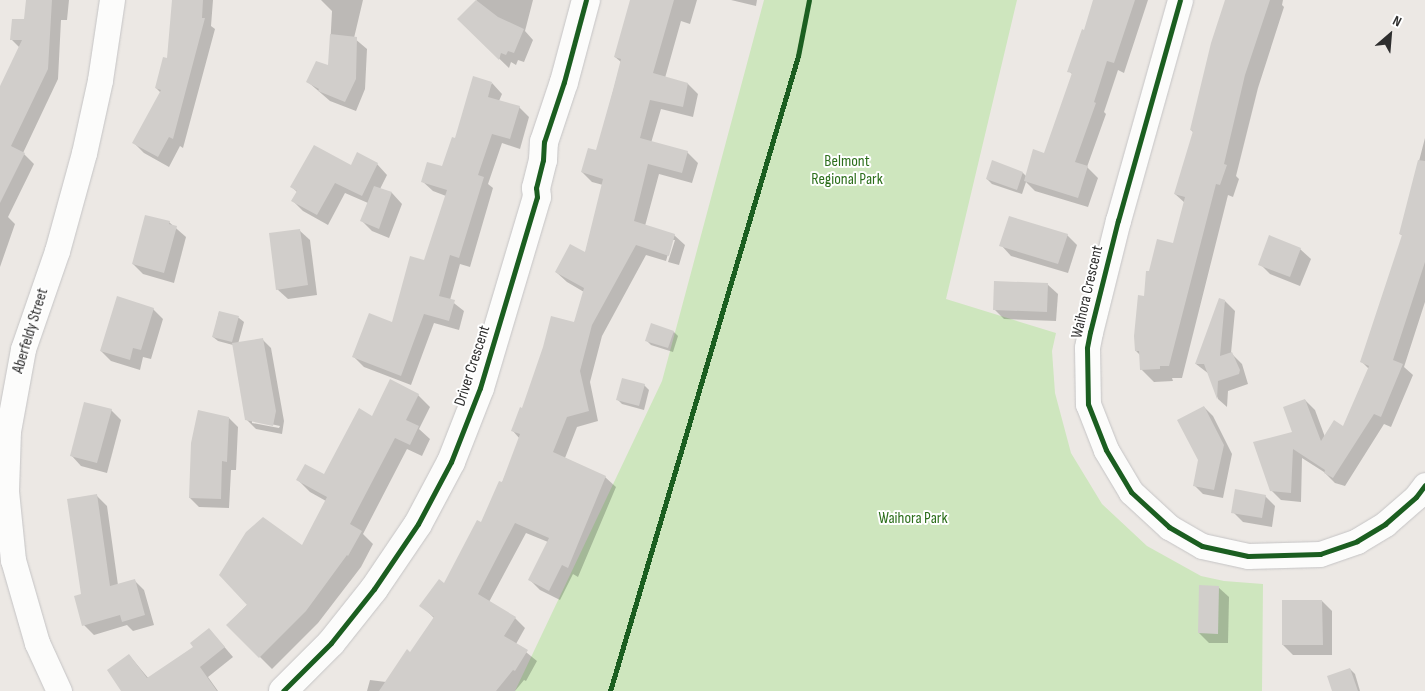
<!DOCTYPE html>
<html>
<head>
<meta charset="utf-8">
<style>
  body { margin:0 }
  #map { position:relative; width:1425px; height:691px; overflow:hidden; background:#ece8e4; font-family:"Sofia Sans Condensed",sans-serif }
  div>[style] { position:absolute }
  .green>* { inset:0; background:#cee6be }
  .shadow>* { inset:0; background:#0003 }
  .building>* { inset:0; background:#d1cecb }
  .roads { filter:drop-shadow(0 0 1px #c5c4c5) drop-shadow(0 0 1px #c5c4c5) }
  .minor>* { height:25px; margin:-12.5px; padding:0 12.5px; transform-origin:12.5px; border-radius:12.5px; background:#fcfcfb }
  .tertiary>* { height:28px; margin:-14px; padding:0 14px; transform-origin:14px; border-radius:14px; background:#fcfcfb }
  .cycleway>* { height:5px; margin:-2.5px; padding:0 2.5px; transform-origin:2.5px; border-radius:2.5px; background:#1b5e20 }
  span { translate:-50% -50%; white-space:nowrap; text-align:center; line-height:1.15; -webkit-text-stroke:4px #fff; paint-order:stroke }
  .park-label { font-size:16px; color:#2c6e1b }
  .street-label { font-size:16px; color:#2e2e2e }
  .north { position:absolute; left:1365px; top:10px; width:50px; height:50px; -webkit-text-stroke:4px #fff; paint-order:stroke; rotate:27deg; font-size:14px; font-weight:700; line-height:20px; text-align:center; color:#2e2e2e }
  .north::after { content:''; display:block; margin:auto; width:18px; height:22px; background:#2e2e2e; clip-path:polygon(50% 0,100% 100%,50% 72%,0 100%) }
</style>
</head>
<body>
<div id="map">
  <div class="green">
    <i style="clip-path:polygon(764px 0,1017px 0,946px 299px,1056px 333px,1052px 351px,1055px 393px,1071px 453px,1102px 504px,1147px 546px,1201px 576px,1224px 581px,1263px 584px,1262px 691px,515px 691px,662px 381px)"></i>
  </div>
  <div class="shadow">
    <i style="clip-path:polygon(27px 0,69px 0,67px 20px,61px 20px,58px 79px,23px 153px,34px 164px,8px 217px,15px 224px,0 267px,0 89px,20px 48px,12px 40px,26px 21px)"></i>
    <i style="clip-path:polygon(173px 0,213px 0,211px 26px,215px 29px,183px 148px,180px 146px,169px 167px,144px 153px,134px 143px,161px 93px,156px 88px,168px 59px)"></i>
    <i style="clip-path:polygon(363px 0,354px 38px,367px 49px,365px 89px,356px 111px,330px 101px,308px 82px,329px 67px,332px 11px,321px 0)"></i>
    <i style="clip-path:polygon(477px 0,533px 0,525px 31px,533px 40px,524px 62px,518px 60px,516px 65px,511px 62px,509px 68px,458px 19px)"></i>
    <i style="clip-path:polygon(631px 0,697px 0,690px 24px,681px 21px,665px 78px,688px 84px,698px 94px,693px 117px,661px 109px,651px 143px,687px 152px,698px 163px,692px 183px,659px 174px,645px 226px,674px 235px,685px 245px,679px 265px,668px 262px,675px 240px,672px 240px,666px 261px,646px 255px,602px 336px,590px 382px,598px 421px,577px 427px,565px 458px,605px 477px,616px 487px,578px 577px,573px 574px,560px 600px,540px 590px,530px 580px,548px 542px,526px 533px,489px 602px,515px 618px,525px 628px,516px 644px,537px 661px,526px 681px,524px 680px,515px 691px,367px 691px,370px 680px,386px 682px,411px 654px,434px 618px,421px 605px,444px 585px,482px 524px,502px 483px,520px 439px,512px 430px,574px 324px,584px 292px,567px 282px,556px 272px,585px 254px,603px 185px,592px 182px,582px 172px,597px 151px,621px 62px,615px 57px)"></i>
    <i style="clip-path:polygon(731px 0,757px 0,756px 6px)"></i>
    <i style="clip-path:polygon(1094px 0,1148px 0,1124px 73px,1118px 70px,1104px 112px,1106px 114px,1087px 167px,1098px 178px,1088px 207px,1035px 191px,1026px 182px,1022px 194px,992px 184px,987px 179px,1023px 173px,1026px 176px,1045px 154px,1073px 75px,1069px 71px,1085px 32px)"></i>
    <i style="clip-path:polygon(1226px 0,1283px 0,1282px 5px,1284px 7px,1258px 88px,1236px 176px,1239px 179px,1233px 197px,1228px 195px,1182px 378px,1172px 378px,1173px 381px,1154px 382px,1141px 369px,1140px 355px,1136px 351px,1150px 272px,1174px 245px,1185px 203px,1175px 194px,1194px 133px,1191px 130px)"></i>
    <i style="clip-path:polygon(492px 83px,502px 94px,499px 101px,519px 107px,529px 117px,520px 149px,502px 143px,488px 184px,493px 188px,470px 267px,460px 264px,450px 300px,464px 311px,459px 330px,434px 323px,411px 385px,364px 367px,354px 357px,393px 323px,425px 262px,446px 196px,433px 191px,422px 181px,443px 168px,456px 139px)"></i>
    <i style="clip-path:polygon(1425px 138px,1425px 302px,1404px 367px,1413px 375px,1391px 427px,1384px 424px,1345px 486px,1335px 483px,1324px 472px,1302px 458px,1301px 502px,1281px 500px,1271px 490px,1305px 400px,1315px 410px,1325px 437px,1344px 428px,1369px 369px,1362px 362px,1403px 236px,1400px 234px)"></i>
    <i style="clip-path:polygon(377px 164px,387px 175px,380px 189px,392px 193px,402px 204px,389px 238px,372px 231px,362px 221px,368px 203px,345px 193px,328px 225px,303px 211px,293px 201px,298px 193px,292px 187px,351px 167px)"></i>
    <i style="clip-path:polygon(169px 222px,186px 237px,174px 283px,143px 274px,133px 264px)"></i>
    <i style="clip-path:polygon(299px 230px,310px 240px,317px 295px,288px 299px,277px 289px)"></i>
    <i style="clip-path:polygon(1067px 235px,1077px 245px,1068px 273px,1011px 256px,1001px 245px)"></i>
    <i style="clip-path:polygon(1300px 249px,1311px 259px,1300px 286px,1270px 274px,1260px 264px)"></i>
    <i style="clip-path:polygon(1047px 284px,1058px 294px,1056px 321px,1004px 319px,994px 309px)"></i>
    <i style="clip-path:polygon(1225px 301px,1235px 311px,1231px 353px,1242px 364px,1248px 384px,1228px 391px,1227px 407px,1218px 399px,1209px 374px,1196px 364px)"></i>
    <i style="clip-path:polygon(153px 309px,163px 319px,151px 359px,143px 357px,140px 370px,111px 361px,101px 351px)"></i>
    <i style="clip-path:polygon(evenodd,219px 312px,239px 318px,244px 322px,238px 344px,262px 339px,271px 348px,284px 421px,282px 434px,256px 429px,247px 420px,233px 345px,218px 341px,213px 337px,219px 312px,252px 420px,280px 426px,279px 428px,252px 423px,252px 420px)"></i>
    <i style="clip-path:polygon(674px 332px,678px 336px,673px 352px,651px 345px,646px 340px)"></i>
    <i style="clip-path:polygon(644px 385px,649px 390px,644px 410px,622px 404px,617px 399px)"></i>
    <i style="clip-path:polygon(418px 395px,430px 407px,419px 429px,430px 439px,422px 456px,407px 449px,363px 534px,373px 544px,361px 567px,318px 623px,272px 669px,228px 625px,302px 547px,326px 501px,310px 492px,298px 480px,325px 476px,372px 417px)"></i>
    <i style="clip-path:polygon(1204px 407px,1213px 416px,1232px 454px,1223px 498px,1203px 494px,1194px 485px,1200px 460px)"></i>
    <i style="clip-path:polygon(111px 410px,121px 420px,107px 473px,81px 466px,71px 455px)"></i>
    <i style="clip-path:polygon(229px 418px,238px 427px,236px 470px,231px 470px,229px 508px,199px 507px,190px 498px)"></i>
    <i style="clip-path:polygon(97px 496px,107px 506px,118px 585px,134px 580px,144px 590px,154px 625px,133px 631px,127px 625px,94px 635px,84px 625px,83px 595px)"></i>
    <i style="clip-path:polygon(1265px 496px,1275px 506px,1272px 527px,1243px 522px,1233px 512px)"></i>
    <i style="clip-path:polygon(1218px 587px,1229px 597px,1228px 643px,1209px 643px,1199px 633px)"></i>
    <i style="clip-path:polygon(1322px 601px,1332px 611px,1332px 655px,1293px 655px,1283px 645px)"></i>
    <i style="clip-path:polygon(209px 629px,233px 657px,208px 677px,218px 691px,123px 691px,129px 655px,149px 679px,194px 647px)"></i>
    <i style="clip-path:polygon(1350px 669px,1355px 674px,1360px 691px,1333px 691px)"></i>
  </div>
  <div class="building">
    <i style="clip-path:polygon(26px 0,52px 0,48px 69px,11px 146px,25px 153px,0 203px,0 86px,22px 40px,10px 40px,12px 19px,24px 19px)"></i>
    <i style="clip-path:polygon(172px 0,203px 0,202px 18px,205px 18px,173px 139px,169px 137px,158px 157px,132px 143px,161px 90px,155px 88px,163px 57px,167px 58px)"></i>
    <i style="clip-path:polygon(476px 0,498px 17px,524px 29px,514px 53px,508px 51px,506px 55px,501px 53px,499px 60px,457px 19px)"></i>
    <i style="clip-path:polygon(630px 0,674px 0,653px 73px,688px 83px,683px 107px,650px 100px,640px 138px,688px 151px,682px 173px,648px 164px,634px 221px,675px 234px,669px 256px,636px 245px,592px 325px,580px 371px,589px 411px,567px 417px,553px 452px,606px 476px,568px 568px,562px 565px,549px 591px,528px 580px,549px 538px,515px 523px,478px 594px,516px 617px,504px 636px,528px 650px,515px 671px,513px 670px,496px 691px,379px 691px,407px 649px,410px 652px,434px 617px,419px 606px,439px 579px,444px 583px,477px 520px,481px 522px,499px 481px,502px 482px,520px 434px,511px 431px,520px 407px,522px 408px,543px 347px,551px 316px,574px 322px,584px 288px,555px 272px,570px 244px,585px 252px,603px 179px,581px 172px,588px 148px,596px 150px,613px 90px,621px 59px,614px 57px)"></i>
    <i style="clip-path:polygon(1093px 0,1135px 0,1114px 63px,1107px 61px,1094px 102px,1096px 103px,1075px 162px,1088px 166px,1078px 198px,1024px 181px,1033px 149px,1044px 153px,1072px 73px,1067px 72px,1082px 29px,1084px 30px)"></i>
    <i style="clip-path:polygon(1225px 0,1270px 0,1245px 75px,1224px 164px,1227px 165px,1220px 185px,1216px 184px,1169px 366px,1160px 366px,1160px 369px,1140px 370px,1139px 351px,1135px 351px,1134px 336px,1138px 295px,1144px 296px,1146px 271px,1149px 271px,1157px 239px,1173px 243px,1185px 197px,1174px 194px,1193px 131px,1190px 130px,1211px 43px)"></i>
    <i style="clip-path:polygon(330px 34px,357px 37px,356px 79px,345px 102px,318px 91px,319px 89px,306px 82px,316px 61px,328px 65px)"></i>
    <i style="clip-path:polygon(473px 76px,492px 82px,488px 97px,520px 106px,510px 139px,492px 134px,478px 175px,484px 177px,459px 258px,450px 255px,439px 296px,455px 300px,449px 321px,424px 314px,401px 376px,352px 357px,369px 313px,392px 322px,410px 256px,424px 260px,447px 190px,421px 182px,427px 162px,442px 166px,452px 137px,455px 138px)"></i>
    <i style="clip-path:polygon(314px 145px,351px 165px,357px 152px,378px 163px,362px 196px,335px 183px,317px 215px,291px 201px,297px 191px,290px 187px)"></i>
    <i style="clip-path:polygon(992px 160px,1023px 172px,1017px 190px,986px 179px)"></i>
    <i style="clip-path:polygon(1418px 160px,1425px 161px,1425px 262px,1393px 360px,1403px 364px,1381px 417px,1374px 414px,1333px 478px,1324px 473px,1325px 470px,1293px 449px,1291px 493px,1270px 491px,1253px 442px,1292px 432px,1283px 407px,1305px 399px,1321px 441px,1334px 420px,1343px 426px,1369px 366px,1360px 362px,1402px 235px,1399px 234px)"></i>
    <i style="clip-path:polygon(374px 186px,392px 192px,379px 229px,360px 221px)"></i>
    <i style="clip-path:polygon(145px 215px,170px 221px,169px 224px,177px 226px,164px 273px,132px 264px)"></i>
    <i style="clip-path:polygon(1009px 216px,1068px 234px,1058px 264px,999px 246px)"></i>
    <i style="clip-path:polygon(300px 229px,308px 285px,276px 290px,269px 233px)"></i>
    <i style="clip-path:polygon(1269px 235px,1301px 248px,1290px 277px,1258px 265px)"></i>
    <i style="clip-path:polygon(994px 281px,1048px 283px,1047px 312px,993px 310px)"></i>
    <i style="clip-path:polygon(117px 296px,154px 308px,141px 350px,133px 348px,130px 360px,100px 351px)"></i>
    <i style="clip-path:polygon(1219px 298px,1225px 300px,1220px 356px,1232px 352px,1240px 370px,1239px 374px,1218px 381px,1217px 399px,1204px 364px,1195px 364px)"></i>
    <i style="clip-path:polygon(219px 311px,239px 316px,232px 342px,212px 337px)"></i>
    <i style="clip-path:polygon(651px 323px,674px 331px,668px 348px,645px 341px)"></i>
    <i style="clip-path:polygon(263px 338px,276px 411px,273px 426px,245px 420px,232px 343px)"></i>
    <i style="clip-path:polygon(622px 378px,645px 384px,639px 406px,616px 400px)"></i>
    <i style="clip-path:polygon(390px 379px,419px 394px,406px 420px,419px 426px,410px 445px,395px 438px,350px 524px,362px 531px,348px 556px,347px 555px,306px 611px,259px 658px,226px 625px,247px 605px,219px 575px,246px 532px,263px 517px,302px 545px,327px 497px,296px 480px,305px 464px,324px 474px,359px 408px,372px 416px)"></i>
    <i style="clip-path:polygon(84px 402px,112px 409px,97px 463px,70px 456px)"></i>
    <i style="clip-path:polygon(1204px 406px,1224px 445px,1214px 490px,1193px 486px,1198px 460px,1177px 420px)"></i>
    <i style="clip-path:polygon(198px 410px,229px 417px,227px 462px,222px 461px,221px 499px,189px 498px,191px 443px)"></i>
    <i style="clip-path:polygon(1235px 489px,1266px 495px,1262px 518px,1231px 513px)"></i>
    <i style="clip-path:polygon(97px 494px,110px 586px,135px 579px,145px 615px,122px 622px,120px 615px,82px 626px,74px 596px,81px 594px,67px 499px)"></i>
    <i style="clip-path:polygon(1199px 585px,1219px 586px,1218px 634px,1198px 633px)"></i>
    <i style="clip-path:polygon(1282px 600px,1322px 600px,1323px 645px,1282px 645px)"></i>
    <i style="clip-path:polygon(209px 628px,225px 647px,200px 667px,217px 691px,121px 691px,107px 670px,129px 654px,147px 678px,193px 647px,190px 643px)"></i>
    <i style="clip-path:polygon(1350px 668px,1358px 691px,1332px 691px,1327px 676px)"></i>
  </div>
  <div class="roads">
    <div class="minor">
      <i style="left:1180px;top:0;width:229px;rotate:105.7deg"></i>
      <i style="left:1118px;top:220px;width:115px;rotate:104deg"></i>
      <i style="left:1090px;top:332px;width:16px;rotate:101deg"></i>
      <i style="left:1087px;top:348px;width:56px;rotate:89deg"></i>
      <i style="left:1088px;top:404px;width:49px;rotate:68.6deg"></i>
      <i style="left:1106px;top:450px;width:49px;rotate:59.2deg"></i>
      <i style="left:1131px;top:492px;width:52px;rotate:42.6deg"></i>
      <i style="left:1169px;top:527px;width:38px;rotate:30deg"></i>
      <i style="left:1202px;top:546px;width:47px;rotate:12.3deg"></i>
      <i style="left:1248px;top:556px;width:72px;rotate:-1.6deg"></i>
      <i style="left:1320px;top:554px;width:39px;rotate:-19deg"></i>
      <i style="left:1357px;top:541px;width:33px;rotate:-31deg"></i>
      <i style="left:1385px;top:524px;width:41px;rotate:-41.1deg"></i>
      <i style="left:1416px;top:497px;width:15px;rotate:-53deg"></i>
      <i style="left:59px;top:691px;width:53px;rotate:-114.6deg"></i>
      <i style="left:37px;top:643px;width:86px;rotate:-106.1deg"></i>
      <i style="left:13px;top:560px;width:69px;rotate:-95.8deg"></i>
      <i style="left:6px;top:491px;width:60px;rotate:-88.1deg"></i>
      <i style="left:8px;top:431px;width:83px;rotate:-79.6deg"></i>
      <i style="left:23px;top:349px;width:104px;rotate:-70.9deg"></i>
      <i style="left:57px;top:251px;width:102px;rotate:-74.6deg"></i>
      <i style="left:84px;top:153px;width:75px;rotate:-77.6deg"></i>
      <i style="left:100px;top:80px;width:81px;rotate:-81.5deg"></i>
    </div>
    <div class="tertiary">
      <i style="left:283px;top:691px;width:68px;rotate:-45deg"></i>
      <i style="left:331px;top:643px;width:69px;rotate:-51.5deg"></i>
      <i style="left:374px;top:589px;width:78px;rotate:-55.9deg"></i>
      <i style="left:418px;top:524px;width:70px;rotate:-62deg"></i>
      <i style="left:451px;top:462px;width:79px;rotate:-68.6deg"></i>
      <i style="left:480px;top:388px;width:199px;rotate:-73.4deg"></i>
      <i style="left:537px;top:197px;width:9px;rotate:-96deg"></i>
      <i style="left:536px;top:188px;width:29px;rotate:-76deg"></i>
      <i style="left:543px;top:160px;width:18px;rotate:-87deg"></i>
      <i style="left:544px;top:142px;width:63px;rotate:-71.6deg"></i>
      <i style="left:564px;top:82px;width:85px;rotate:-75deg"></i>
    </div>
  </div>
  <div class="cycleway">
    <i style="left:1180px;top:0;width:229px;rotate:105.7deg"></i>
    <i style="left:1118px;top:220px;width:115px;rotate:104deg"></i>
    <i style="left:1090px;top:332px;width:16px;rotate:101deg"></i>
    <i style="left:1087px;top:348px;width:56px;rotate:89deg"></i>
    <i style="left:1088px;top:404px;width:49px;rotate:68.6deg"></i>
    <i style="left:1106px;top:450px;width:49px;rotate:59.2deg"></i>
    <i style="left:1131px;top:492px;width:52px;rotate:42.6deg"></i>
    <i style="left:1169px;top:527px;width:38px;rotate:30deg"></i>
    <i style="left:1202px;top:546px;width:47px;rotate:12.3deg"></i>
    <i style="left:1248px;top:556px;width:72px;rotate:-1.6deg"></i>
    <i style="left:1320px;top:554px;width:39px;rotate:-19deg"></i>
    <i style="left:1357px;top:541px;width:33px;rotate:-31deg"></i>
    <i style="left:1385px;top:524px;width:41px;rotate:-41.1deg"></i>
    <i style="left:1416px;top:497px;width:15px;rotate:-53deg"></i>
    <i style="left:283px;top:691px;width:68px;rotate:-45deg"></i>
    <i style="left:331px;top:643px;width:69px;rotate:-51.5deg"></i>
    <i style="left:374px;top:589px;width:78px;rotate:-55.9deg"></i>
    <i style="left:418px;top:524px;width:70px;rotate:-62deg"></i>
    <i style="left:451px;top:462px;width:79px;rotate:-68.6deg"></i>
    <i style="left:480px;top:388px;width:199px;rotate:-73.4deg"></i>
    <i style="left:537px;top:197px;width:9px;rotate:-96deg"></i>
    <i style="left:536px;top:188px;width:29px;rotate:-76deg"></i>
    <i style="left:543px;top:160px;width:18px;rotate:-87deg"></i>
    <i style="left:544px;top:142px;width:63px;rotate:-71.6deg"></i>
    <i style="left:564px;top:82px;width:85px;rotate:-75deg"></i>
    <i style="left:610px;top:691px;width:662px;rotate:-73.51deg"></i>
    <i style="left:798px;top:56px;width:57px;rotate:-78.9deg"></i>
  </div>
  <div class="park-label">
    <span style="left:847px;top:171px">Belmont<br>Regional Park</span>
    <span style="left:913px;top:519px">Waihora Park</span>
  </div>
  <div class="street-label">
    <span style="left:1088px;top:292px;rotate:-77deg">Waihora Crescent</span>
    <span style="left:31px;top:331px;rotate:-73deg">Aberfeldy Street</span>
    <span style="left:473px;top:366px;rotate:-72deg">Driver Crescent</span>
  </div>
  <div class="north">N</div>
</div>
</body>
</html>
